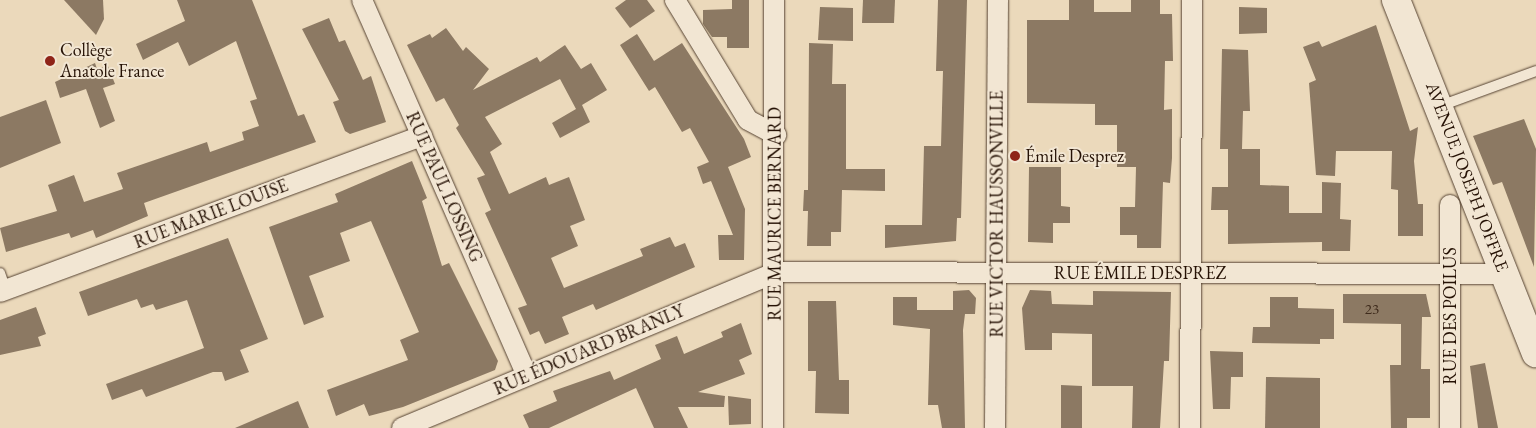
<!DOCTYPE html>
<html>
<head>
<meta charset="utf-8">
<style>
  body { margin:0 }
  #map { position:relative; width:1536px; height:428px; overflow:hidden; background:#ebd9bb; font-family:"EB Garamond",serif }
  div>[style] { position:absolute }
  .building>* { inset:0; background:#8c7963 }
  .roads { filter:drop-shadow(0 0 1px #564332) drop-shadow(0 0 1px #564332) }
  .lane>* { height:10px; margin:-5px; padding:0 5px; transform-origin:5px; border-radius:5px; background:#f2e6d3 }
  .street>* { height:20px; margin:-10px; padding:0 10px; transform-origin:10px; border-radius:10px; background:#f2e6d3 }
  .secondary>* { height:28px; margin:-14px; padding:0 14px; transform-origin:14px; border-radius:14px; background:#f2e6d3 }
  .dots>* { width:14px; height:14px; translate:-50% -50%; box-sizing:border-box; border:2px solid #f2e6d3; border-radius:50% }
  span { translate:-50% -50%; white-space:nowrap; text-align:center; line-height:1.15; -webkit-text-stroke:4px #f2e6d3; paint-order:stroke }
  .number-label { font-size:15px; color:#3f2b1c }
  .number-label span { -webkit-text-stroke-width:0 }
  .poi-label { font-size:18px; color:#251104 }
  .left { translate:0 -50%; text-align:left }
  .street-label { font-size:18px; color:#251104 }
</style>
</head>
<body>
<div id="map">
  <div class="building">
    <i style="clip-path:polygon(64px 0,103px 0,104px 19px,96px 35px)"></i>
    <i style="clip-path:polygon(177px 0,252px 0,298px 116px,304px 114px,316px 142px,144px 203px,148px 216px,96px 238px,93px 230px,71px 238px,69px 233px,6px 252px,0 228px,57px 211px,48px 185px,74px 175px,84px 202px,123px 189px,117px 173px,207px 142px,210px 152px,244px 140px,242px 132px,259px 126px,250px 101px,257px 99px,236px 41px,189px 66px,178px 42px,143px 60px,136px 44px,185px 21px)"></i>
    <i style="clip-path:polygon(626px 0,647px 0,655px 11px,630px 28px,615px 8px)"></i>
    <i style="clip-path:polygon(732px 0,749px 0,749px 48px,727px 48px,727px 37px,712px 37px,703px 24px,703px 10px,732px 9px)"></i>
    <i style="clip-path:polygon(863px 0,895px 0,894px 23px,862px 23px)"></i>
    <i style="clip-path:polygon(938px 0,967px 0,961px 218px,957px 218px,956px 241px,885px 248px,885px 225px,922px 225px,924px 146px,941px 146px,943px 71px,936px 71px)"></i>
    <i style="clip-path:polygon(1069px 0,1094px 0,1094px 12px,1131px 12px,1131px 0,1160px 0,1160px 14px,1172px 14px,1173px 61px,1165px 61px,1164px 110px,1172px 109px,1172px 158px,1170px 183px,1163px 182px,1161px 248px,1137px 248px,1137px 235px,1120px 235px,1120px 207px,1135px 207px,1136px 167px,1117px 167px,1117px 125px,1095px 125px,1095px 104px,1027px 103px,1027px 20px,1069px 20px)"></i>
    <i style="clip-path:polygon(820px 7px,853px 8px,853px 41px,818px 40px)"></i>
    <i style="clip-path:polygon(1239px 7px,1267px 8px,1267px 33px,1239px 34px)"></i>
    <i style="clip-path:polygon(329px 18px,339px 42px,345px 40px,363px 80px,371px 76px,386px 122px,350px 134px,345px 131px,333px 102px,339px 100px,302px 29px)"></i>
    <i style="clip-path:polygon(1376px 25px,1410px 131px,1418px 127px,1414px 161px,1418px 204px,1423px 204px,1423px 236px,1398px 236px,1398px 190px,1391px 189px,1392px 151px,1336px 151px,1335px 176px,1316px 175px,1309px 83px,1316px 80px,1303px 47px,1319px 41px,1322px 47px)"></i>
    <i style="clip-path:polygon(446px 28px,463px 51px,466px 47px,489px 69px,473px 90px,537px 57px,540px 62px,565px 45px,581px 69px,591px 63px,607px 90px,582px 105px,590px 122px,560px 138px,552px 123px,576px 109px,560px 79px,485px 117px,502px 144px,490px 152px,509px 194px,546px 177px,549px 185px,569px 177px,585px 220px,570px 226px,578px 246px,551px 258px,564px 288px,643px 256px,640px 249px,670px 237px,675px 247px,685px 243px,695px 267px,596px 310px,593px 304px,562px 317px,569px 334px,545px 344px,539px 331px,530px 335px,518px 308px,527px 305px,485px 213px,491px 210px,477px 178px,485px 175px,456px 128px,459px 125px,444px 98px,436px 102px,407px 45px,430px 34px,432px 38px)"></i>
    <i style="clip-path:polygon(637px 34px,654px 61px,682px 43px,744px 139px,751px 157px,728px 167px,745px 209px,744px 260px,719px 260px,718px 235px,733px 235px,711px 181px,703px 184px,697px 167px,709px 162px,690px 128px,682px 132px,655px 87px,649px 91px,620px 45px)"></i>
    <i style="clip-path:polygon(809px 43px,833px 44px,832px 84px,846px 84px,846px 169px,885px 169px,885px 191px,842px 190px,841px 232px,831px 232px,831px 246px,807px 246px,808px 211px,803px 211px,804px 190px,808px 190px)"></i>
    <i style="clip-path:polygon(1222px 49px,1248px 50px,1250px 111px,1243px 111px,1242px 149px,1220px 149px)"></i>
    <i style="clip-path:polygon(95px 63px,97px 69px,108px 66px,115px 84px,103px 88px,115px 121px,100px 128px,86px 89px,60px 98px,55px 82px)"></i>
    <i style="clip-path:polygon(46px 100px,61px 143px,0 168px,0 117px)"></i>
    <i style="clip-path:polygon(1524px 119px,1536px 149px,1534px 267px,1502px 182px,1493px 185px,1473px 136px)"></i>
    <i style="clip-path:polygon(1228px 149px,1260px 149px,1260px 185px,1289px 186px,1289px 213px,1322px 213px,1322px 182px,1341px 183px,1340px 219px,1351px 220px,1350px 251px,1322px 251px,1322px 242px,1228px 244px,1228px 210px,1211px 210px,1212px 187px,1228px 187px)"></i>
    <i style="clip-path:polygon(412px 161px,427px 198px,422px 201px,442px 266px,449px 263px,498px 361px,495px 370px,403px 407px,369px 416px,364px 404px,336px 416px,327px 390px,408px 360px,400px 340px,419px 332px,371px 221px,340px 233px,350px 261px,309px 276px,324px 317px,304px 325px,269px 227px,338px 202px,335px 194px)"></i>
    <i style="clip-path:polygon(1029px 167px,1061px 167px,1061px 206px,1070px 207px,1070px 223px,1053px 223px,1053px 243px,1028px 242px)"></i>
    <i style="clip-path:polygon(228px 238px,268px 339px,240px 350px,249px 372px,225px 381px,222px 372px,213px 372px,146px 397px,142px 389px,112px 400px,106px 384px,204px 348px,187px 300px,156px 310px,153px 304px,141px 308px,137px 299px,88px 316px,79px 292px)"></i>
    <i style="clip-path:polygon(969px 290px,976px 298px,975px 314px,965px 314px,963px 330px,965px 428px,942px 428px,938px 405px,928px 405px,930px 329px,893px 325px,893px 297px,917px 297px,917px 310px,953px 310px,953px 291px)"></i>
    <i style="clip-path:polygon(1030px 290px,1051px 291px,1052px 304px,1093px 305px,1093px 291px,1171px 292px,1169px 361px,1164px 361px,1160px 428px,1132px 428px,1133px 386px,1092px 386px,1092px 334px,1052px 333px,1052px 350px,1025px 350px,1022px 308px)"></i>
    <i style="clip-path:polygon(1343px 294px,1426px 294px,1431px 317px,1422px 317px,1421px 369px,1430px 369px,1430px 418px,1407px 418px,1407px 428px,1391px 428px,1390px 365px,1401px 365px,1401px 324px,1343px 323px)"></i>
    <i style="clip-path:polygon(1270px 297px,1298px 297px,1298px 308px,1334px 309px,1334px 339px,1320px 339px,1320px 344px,1252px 343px,1253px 327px,1270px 327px)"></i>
    <i style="clip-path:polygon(808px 301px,836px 301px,839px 380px,849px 380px,849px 414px,815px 413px,816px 371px,808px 371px)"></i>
    <i style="clip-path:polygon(36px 307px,46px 334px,38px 337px,41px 346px,0 355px,0 320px)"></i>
    <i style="clip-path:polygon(741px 323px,752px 354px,739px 360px,745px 374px,698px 392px,725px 396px,724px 407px,678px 407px,688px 428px,654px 428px,636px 388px,549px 428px,529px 428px,523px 415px,557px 401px,553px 391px,610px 371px,614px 380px,661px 359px,655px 345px,677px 336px,684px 354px,723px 337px,721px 332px)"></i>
    <i style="clip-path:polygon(1210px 351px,1243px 352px,1243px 377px,1231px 377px,1230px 409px,1213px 409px)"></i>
    <i style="clip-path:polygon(1485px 363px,1498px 428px,1478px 428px,1470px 366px)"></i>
    <i style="clip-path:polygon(1266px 377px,1320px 378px,1320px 428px,1265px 428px)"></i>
    <i style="clip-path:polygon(1061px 385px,1082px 386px,1082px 428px,1061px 428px)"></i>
    <i style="clip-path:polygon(728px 396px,751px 399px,751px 424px,729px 425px)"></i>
    <i style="clip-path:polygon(298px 401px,309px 428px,235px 428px)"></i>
  </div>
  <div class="roads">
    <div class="lane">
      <i style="left:1440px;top:106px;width:102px;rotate:-20deg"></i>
      <i style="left:0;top:273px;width:18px;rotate:71deg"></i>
    </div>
    <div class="street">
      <i style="left:362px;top:0;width:410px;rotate:66.3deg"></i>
      <i style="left:675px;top:0;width:140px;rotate:58.7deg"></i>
      <i style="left:748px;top:120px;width:32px;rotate:28deg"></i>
      <i style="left:0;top:292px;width:450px;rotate:-20.3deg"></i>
      <i style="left:402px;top:428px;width:405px;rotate:-22.6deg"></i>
      <i style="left:776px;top:272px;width:728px;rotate:0.16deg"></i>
      <i style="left:773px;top:428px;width:428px;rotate:-89.9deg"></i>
      <i style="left:995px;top:428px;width:428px;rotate:-89.6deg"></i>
      <i style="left:1190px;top:428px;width:428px;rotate:-89.7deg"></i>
      <i style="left:1450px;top:428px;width:223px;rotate:-90deg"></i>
    </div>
    <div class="secondary">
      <i style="left:1396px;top:0;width:380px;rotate:68.4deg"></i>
    </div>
  </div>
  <div class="dots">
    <i style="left:50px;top:61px;background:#8f2418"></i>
    <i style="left:1015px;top:156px;background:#8f2418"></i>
  </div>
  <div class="number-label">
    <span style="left:1372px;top:309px">23</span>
  </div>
  <div class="poi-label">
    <span class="left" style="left:60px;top:61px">Collège<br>Anatole France</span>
    <span class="left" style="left:1025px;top:156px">Émile Desprez</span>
  </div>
  <div class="street-label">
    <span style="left:1467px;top:177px;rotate:69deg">AVENUE JOSEPH JOFFRE</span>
    <span style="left:444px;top:187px;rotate:66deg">RUE PAUL LOSSING</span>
    <span style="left:211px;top:214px;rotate:-21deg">RUE MARIE LOUISE</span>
    <span style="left:775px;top:214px;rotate:-90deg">RUE MAURICE BERNARD</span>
    <span style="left:997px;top:214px;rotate:-90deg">RUE VICTOR HAUSSONVILLE</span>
    <span style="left:1140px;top:273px">RUE ÉMILE DESPREZ</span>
    <span style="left:1450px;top:316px;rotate:-90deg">RUE DES POILUS</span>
    <span style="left:589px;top:350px;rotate:-23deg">RUE ÉDOUARD BRANLY</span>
  </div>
</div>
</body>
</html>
